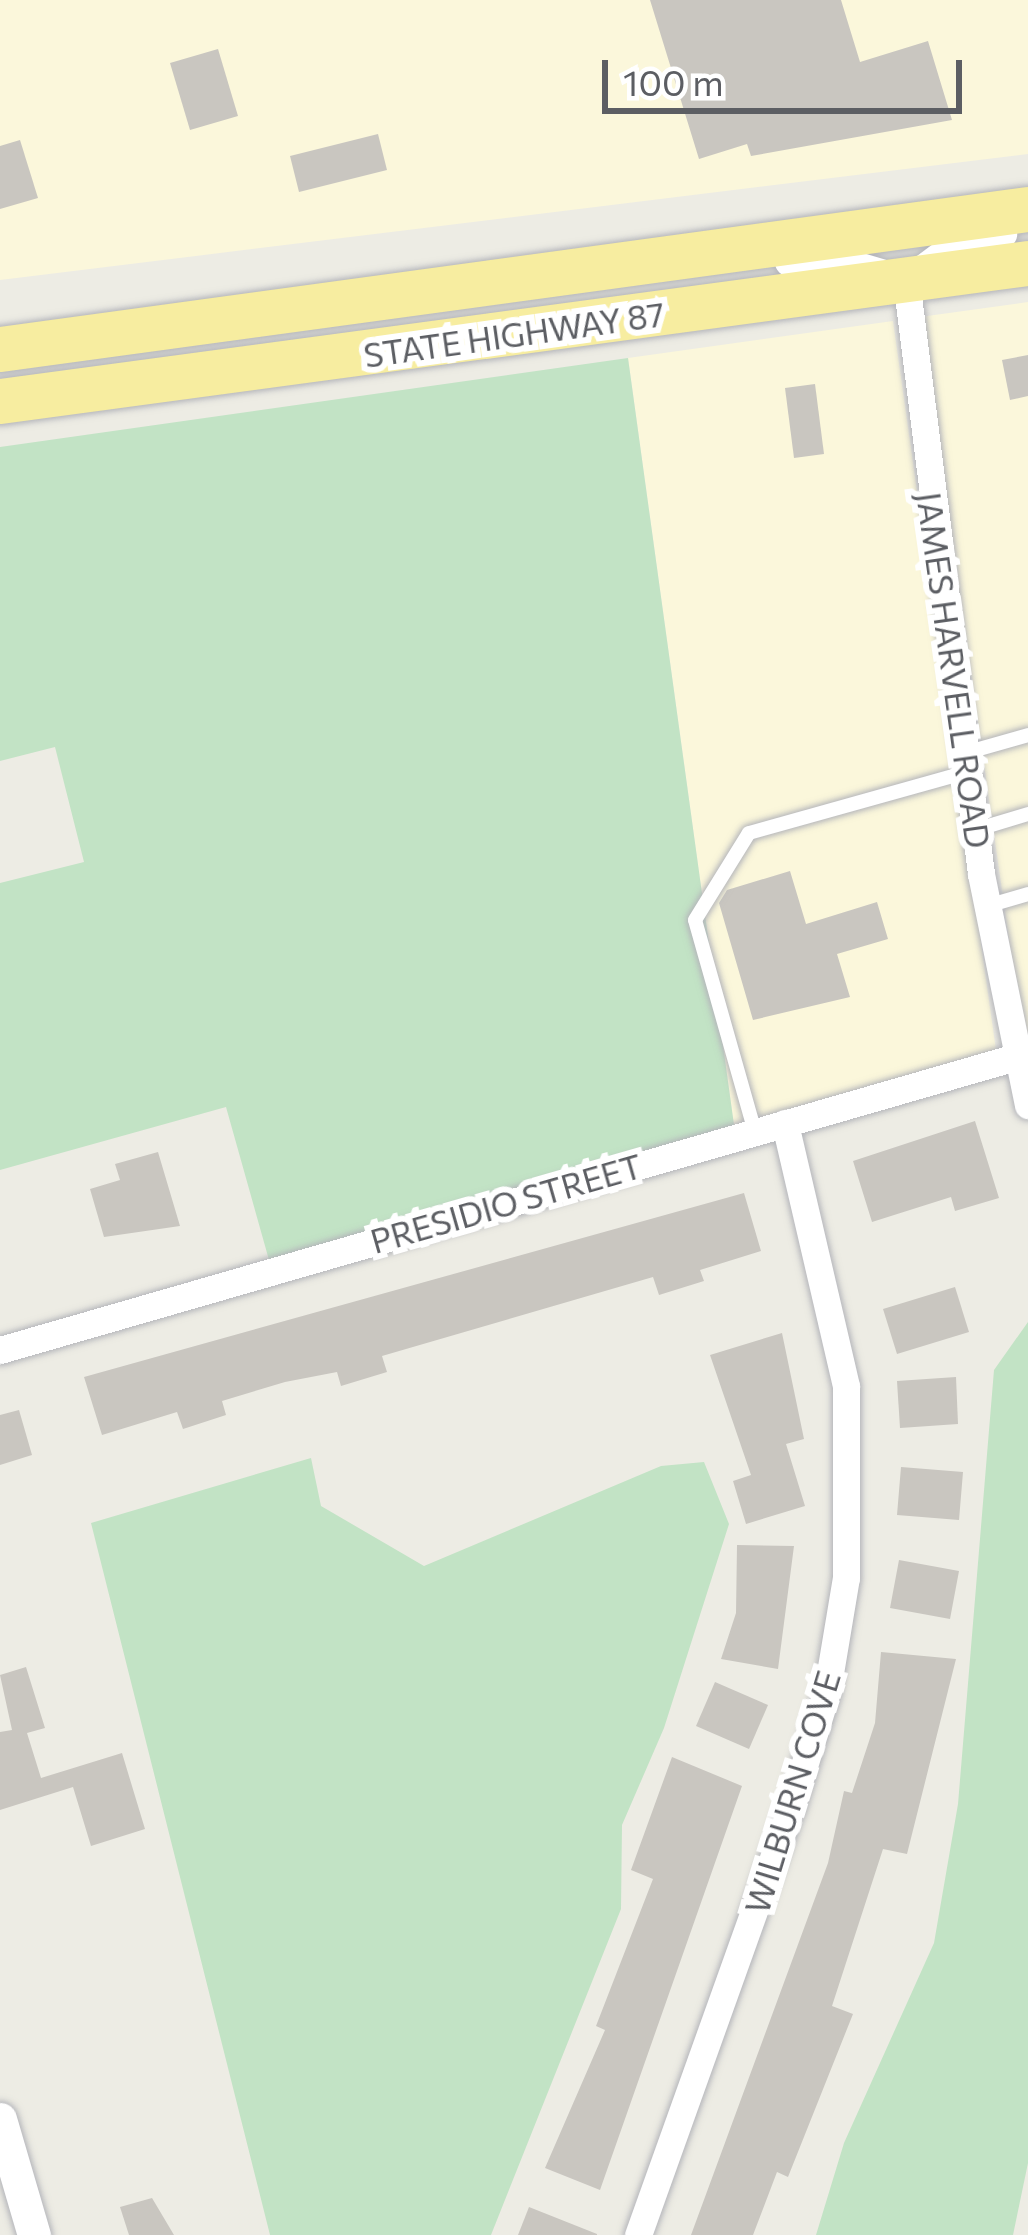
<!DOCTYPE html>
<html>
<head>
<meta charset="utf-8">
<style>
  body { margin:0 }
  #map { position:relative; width:1028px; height:2235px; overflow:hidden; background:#edece4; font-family:Commissioner,sans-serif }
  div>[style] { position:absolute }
  .commercial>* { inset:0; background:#fbf7db }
  .green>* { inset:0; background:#c2e3c5 }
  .building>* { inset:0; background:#c9c6c0 }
  .roads { filter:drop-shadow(0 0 3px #b4b5ba) drop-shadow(0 0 3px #b4b5ba) }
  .service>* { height:14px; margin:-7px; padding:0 7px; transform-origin:7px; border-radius:7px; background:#fff }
  .minor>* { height:27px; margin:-13.5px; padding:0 13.5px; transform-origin:13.5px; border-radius:13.5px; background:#fff }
  .tertiary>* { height:33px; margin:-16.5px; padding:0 16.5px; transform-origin:16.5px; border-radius:16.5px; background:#fff }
  .trunk>* { height:45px; margin:-22.5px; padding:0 22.5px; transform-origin:22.5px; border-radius:22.5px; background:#f7eda0 }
  span { translate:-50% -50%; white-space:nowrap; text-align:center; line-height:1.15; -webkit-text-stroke:12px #fff; paint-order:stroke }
  .street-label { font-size:33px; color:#5c5e63 }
  .scale { position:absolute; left:602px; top:60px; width:360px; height:54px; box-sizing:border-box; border:6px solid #5c5e63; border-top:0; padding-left:15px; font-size:36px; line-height:42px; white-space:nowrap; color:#5c5e63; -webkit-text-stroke:9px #fff; paint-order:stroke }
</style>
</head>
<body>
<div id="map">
  <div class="commercial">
    <i style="clip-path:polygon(0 0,1028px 0,1028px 154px,0 280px)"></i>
    <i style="clip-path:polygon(1028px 302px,1028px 1057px,1026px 1058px,920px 317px)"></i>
    <i style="clip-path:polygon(893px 321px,996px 1050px,734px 1125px,628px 358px)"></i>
  </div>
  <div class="green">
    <i style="clip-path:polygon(628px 358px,734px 1125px,269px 1260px,226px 1107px,0 1170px,0 883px,84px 862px,55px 747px,0 761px,0 447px)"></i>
    <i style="clip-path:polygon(1028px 1322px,1028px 2163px,1013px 2235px,816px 2235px,844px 2143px,934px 1943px,958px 1804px,994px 1370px)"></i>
    <i style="clip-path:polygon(311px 1458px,321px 1506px,424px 1566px,661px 1466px,704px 1462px,729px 1524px,664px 1728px,622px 1825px,621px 1909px,491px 2235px,270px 2235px,91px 1523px)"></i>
  </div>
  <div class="building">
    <i style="clip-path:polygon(650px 0,841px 0,860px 62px,928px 41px,952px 120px,751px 156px,747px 144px,699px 159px)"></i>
    <i style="clip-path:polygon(218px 49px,238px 116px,190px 130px,170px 63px)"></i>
    <i style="clip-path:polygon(378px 134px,387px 170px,299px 192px,290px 156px)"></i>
    <i style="clip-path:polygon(20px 140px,38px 198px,0 209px,0 146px)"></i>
    <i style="clip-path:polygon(1028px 355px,1028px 396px,1010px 400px,1002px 360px)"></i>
    <i style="clip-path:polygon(815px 384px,824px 454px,794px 458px,785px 388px)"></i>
    <i style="clip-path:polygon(790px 871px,806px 924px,877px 902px,888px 939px,837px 954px,850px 997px,753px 1020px,719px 903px,727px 890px)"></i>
    <i style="clip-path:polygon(975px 1121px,999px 1198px,955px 1211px,951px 1197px,872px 1222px,853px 1161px)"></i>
    <i style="clip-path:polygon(158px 1152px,180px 1226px,104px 1237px,90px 1189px,120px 1180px,115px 1164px)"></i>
    <i style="clip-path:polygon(744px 1193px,761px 1251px,700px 1270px,704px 1281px,659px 1295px,653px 1277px,382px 1356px,387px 1372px,341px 1386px,337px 1372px,285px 1382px,222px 1401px,226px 1415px,183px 1429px,177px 1412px,102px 1435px,84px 1377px)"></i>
    <i style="clip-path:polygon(955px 1287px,969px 1332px,897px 1354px,883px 1309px)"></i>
    <i style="clip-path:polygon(782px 1333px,804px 1439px,786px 1444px,805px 1506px,746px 1524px,733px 1481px,751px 1475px,710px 1355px)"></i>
    <i style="clip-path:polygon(956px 1377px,958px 1424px,900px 1428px,897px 1381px)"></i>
    <i style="clip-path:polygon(19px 1410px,32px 1455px,0 1465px,0 1415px)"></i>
    <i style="clip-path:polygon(901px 1467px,963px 1472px,959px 1520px,897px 1515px)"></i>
    <i style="clip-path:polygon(737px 1545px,794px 1546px,778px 1669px,721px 1659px,736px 1613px)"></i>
    <i style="clip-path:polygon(899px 1560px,959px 1571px,950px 1619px,890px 1608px)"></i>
    <i style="clip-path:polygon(881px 1652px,956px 1659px,907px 1854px,883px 1849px,832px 2006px,853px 2014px,788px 2177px,777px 2172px,753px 2235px,691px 2235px,828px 1863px,844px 1791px,852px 1793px,875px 1723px)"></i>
    <i style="clip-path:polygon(26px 1667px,45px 1728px,27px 1733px,41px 1778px,122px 1753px,145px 1829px,91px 1846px,73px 1787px,0 1810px,0 1732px,12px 1730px,0 1675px)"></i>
    <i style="clip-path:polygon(715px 1682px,768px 1705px,749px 1749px,696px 1726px)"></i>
    <i style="clip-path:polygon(672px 1757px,742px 1786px,600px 2190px,545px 2168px,605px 2030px,596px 2026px,653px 1879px,631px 1870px)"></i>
    <i style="clip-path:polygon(152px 2198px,174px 2235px,129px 2235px,120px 2207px)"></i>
    <i style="clip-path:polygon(529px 2207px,597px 2234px,597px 2235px,518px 2235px)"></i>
  </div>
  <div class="roads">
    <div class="service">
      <i style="left:965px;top:753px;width:66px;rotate:-15.9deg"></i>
      <i style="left:975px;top:830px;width:55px;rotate:-16.8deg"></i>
      <i style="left:987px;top:906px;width:43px;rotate:-16.3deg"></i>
      <i style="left:755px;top:1132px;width:220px;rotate:-105.8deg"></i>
      <i style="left:695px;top:920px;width:102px;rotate:-58.2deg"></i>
      <i style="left:749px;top:833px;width:226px;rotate:-15.6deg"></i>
    </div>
    <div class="minor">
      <i style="left:788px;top:262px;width:52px;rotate:-2.2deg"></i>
      <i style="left:840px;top:260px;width:53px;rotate:16.4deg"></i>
      <i style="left:914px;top:274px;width:44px;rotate:-36.6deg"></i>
      <i style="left:949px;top:248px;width:56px;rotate:-14.5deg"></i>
      <i style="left:906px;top:280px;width:599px;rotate:82.8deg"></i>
      <i style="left:981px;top:874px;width:236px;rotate:78.5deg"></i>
      <i style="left:0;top:1350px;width:1053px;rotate:-16.09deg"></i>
      <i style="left:638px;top:2235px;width:457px;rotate:-70.3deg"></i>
      <i style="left:792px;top:1805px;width:119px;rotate:-72.9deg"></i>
      <i style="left:827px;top:1691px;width:115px;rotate:-80.5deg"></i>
      <i style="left:846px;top:1578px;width:192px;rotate:-90deg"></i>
      <i style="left:846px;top:1386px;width:270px;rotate:-103.1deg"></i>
    </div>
    <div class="tertiary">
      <i style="left:0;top:2119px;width:121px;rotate:73.7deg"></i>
    </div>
    <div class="trunk">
      <i style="left:0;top:349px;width:1037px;rotate:-7.76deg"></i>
      <i style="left:0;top:401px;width:1037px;rotate:-7.65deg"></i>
    </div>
  </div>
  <div class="street-label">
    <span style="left:514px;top:334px;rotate:-8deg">STATE HIGHWAY 87</span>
    <span style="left:954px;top:670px;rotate:82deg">JAMES HARVELL ROAD</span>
    <span style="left:506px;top:1203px;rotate:-16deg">PRESIDIO STREET</span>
    <span style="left:792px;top:1792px;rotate:-73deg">WILBURN COVE</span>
  </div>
  <div class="scale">100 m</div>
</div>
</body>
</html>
